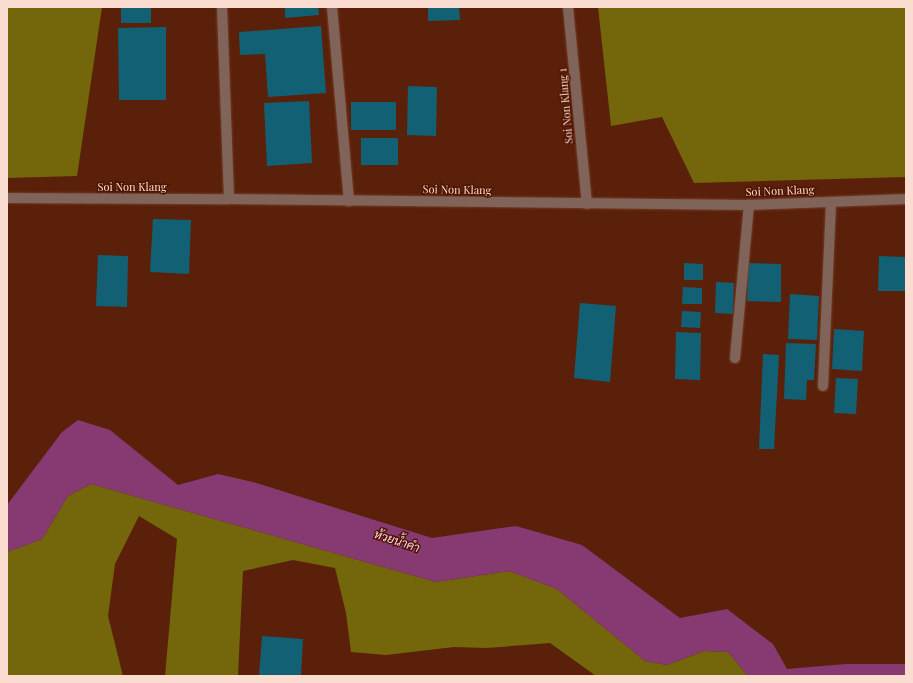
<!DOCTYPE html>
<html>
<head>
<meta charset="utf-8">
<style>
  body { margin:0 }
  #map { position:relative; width:913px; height:683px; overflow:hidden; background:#5b2009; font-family:"Playfair Display",Sarabun,serif }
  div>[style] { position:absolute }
  .forest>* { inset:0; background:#74660b }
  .water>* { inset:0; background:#873971 }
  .building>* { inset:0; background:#126074 }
  .roads { filter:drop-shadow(0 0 1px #743e29) drop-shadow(0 0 1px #743e29) }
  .minor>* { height:10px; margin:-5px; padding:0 5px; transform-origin:5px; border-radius:5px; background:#816459 }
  span { translate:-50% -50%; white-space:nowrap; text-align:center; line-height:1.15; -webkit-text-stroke:3px #4f1500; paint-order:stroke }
  .street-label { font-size:11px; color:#fadcd1 }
  .water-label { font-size:12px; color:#ffd2ef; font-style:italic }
  .frame { position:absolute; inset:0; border:8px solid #fadcd1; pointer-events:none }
</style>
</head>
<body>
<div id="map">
  <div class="forest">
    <i style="clip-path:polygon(7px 7px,102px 7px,77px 176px,7px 178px)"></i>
    <i style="clip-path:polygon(598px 7px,906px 7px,906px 177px,694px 183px,662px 117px,611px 126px)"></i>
    <i style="clip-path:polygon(91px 484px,436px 582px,509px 571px,557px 589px,645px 661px,667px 665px,704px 651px,728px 652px,748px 676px,596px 676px,550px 643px,487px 648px,454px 647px,386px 655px,351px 652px,346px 613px,335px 568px,293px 560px,243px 571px,238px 676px,165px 676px,177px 539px,139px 516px,115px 564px,108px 616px,123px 676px,7px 676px,7px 552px,42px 539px,68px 496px)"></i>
  </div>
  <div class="water">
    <i style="clip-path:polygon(78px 420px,110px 430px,178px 485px,218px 474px,253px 482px,432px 538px,516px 526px,582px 545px,680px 618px,727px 609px,773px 644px,787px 669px,846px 664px,906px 664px,906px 676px,748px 676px,728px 652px,704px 651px,667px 665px,645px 661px,557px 589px,509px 571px,436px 582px,91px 484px,68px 496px,42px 539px,7px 552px,7px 505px,62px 432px)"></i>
  </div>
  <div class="building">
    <i style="clip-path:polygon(121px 7px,151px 7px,151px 23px,121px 23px)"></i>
    <i style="clip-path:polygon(285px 7px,318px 7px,319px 15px,285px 18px)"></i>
    <i style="clip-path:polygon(428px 7px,459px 7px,460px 20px,428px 21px)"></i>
    <i style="clip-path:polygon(321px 26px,326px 93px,268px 97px,265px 54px,240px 55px,239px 32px)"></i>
    <i style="clip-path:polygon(166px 27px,166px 100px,119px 100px,118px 28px)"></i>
    <i style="clip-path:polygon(408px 86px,437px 87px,436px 136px,407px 135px)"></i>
    <i style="clip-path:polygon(309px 101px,312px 163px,267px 166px,264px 103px)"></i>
    <i style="clip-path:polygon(351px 102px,396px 102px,396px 130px,351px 130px)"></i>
    <i style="clip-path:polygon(361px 138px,398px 138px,398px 165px,361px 165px)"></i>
    <i style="clip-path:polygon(153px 219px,191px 220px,189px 274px,150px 272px)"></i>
    <i style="clip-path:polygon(98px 255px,128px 256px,127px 307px,96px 306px)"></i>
    <i style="clip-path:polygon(879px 256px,906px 257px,906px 291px,878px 291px)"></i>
    <i style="clip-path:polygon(684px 263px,703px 264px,703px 280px,684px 280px)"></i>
    <i style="clip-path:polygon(748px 263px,781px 264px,781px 302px,747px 301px)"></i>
    <i style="clip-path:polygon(716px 282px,734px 283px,733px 314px,715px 313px)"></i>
    <i style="clip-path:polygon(683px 287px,702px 288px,702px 304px,682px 304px)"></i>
    <i style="clip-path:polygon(790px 294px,819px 296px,817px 340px,788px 339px)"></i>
    <i style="clip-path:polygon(580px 303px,616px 306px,610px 382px,574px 378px)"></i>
    <i style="clip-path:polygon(682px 311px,701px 312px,700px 328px,681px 327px)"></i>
    <i style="clip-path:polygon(834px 329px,864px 331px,862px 371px,832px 369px)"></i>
    <i style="clip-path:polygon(676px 332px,701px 333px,700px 380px,675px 379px)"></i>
    <i style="clip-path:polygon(786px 343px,816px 344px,814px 380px,807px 380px,806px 400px,784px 399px)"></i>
    <i style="clip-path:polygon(763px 354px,779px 355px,774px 449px,759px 449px)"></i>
    <i style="clip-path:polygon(836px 378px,858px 379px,856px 414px,834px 413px)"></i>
    <i style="clip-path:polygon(262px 636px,303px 639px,301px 676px,259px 676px)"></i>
  </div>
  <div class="roads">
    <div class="minor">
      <i style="left:222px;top:7px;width:192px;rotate:87.9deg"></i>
      <i style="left:332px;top:7px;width:195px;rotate:85deg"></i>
      <i style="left:568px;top:7px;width:198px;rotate:84.5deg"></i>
      <i style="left:7px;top:198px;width:222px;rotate:0.3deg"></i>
      <i style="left:229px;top:199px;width:520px;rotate:0.66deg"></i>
      <i style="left:749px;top:205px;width:157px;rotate:-2.2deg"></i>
      <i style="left:735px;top:358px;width:154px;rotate:-84.8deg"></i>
      <i style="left:823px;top:386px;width:184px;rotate:-87.5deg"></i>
    </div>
  </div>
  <div class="street-label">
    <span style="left:566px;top:106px;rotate:-95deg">Soi Non Klang 1</span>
    <span style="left:132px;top:187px">Soi Non Klang</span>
    <span style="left:457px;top:190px;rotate:1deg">Soi Non Klang</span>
    <span style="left:780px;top:191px;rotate:-2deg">Soi Non Klang</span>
  </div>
  <div class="water-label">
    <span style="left:397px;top:541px;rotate:18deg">ห้วยน้ำคำ</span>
  </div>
  <div class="frame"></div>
</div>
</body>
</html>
